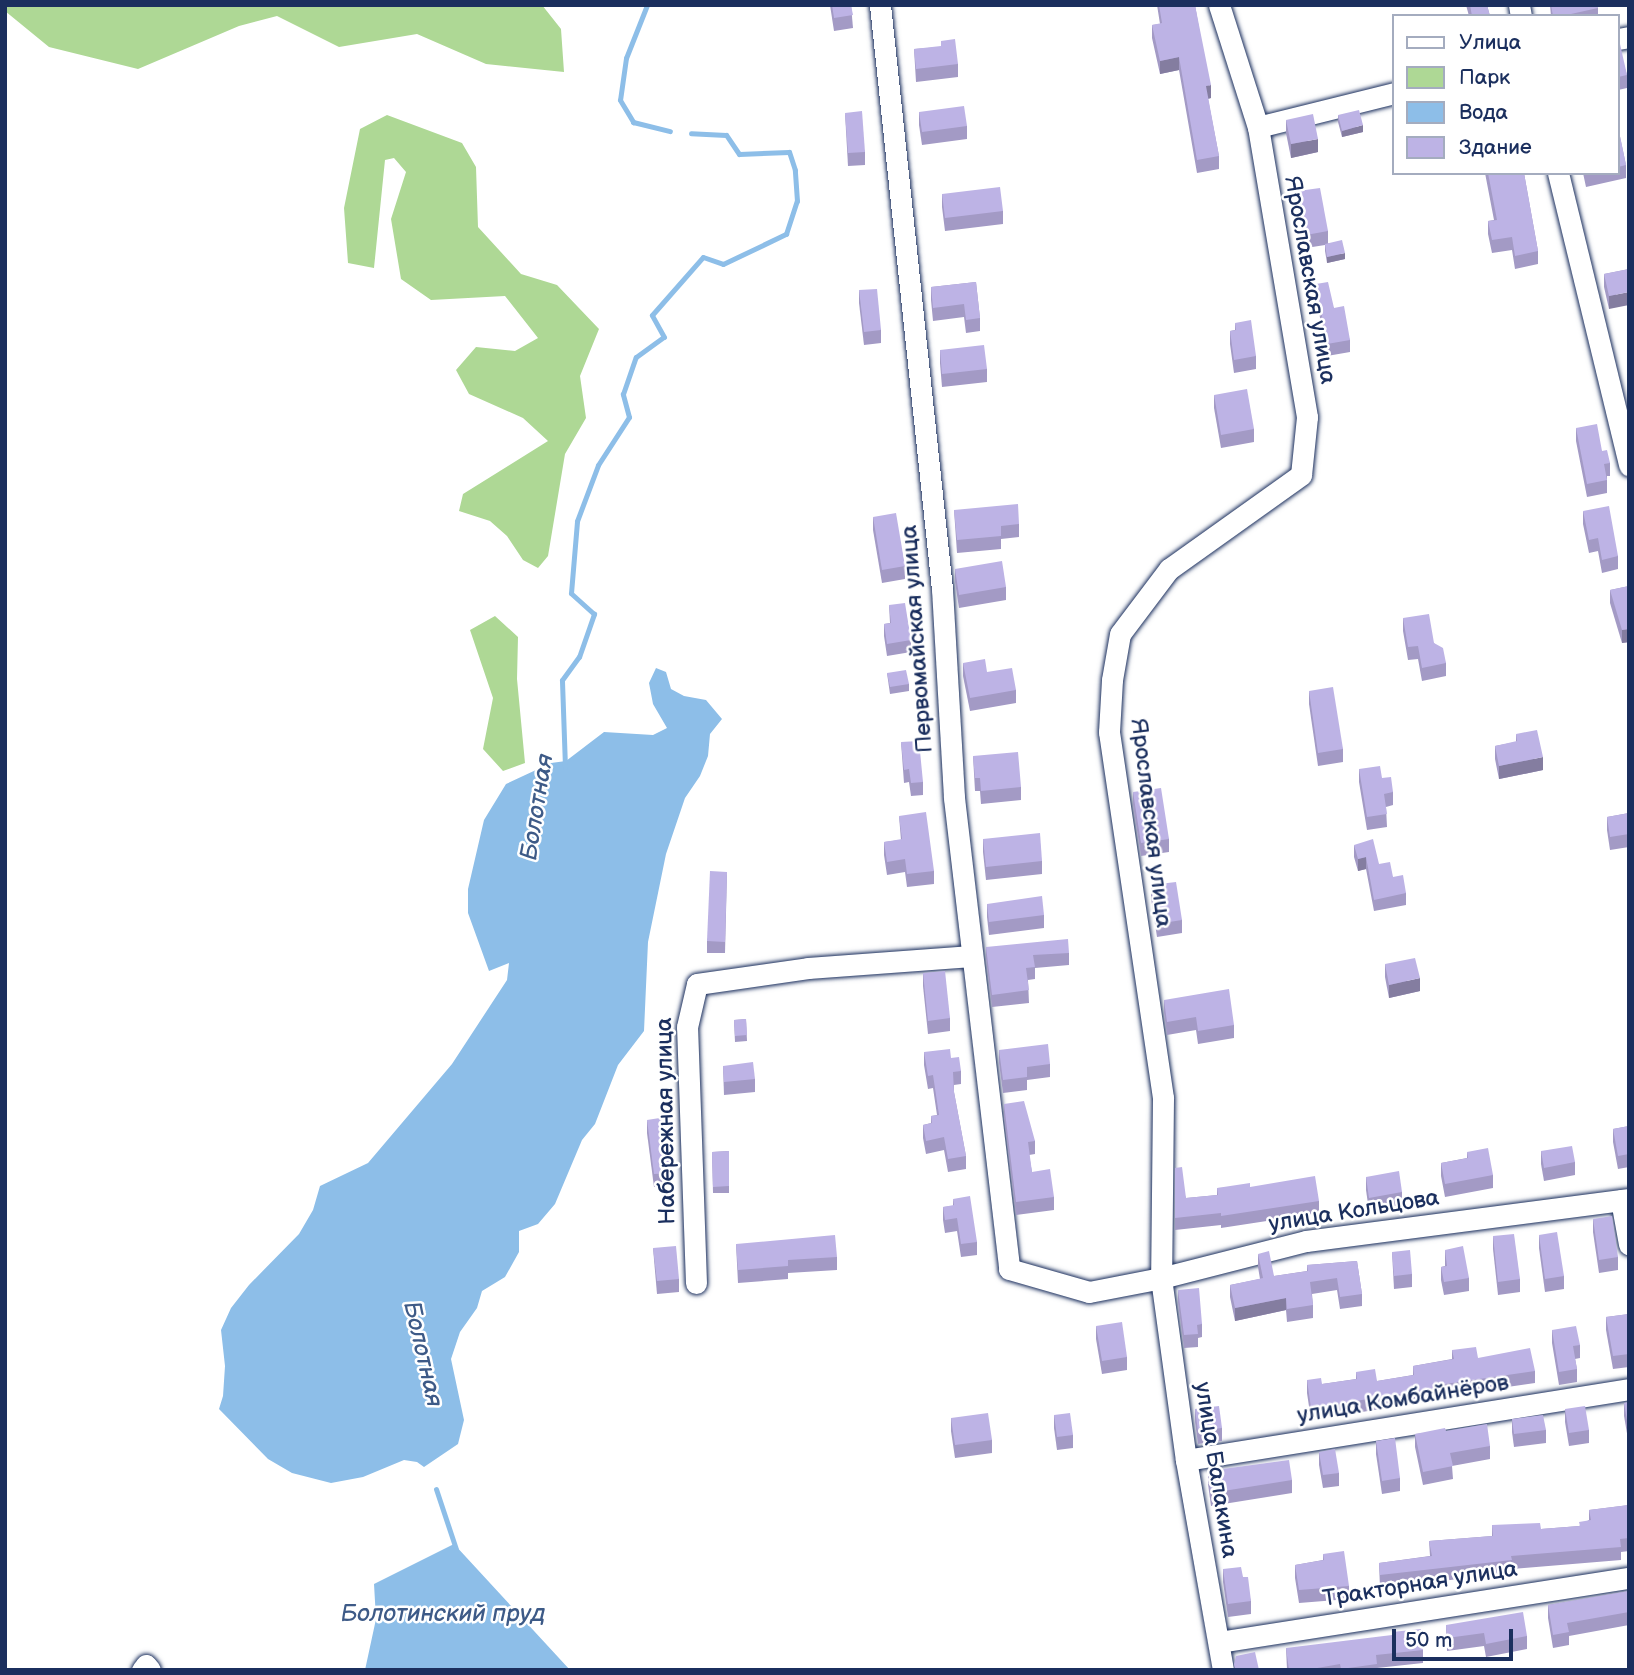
<!DOCTYPE html>
<html>
<head>
<meta charset="utf-8">
<style>
  body { margin:0 }
  #map { position:relative; width:1634px; height:1675px; overflow:hidden; background:#fff; font-family:"Balsamiq Sans",sans-serif }
  div>[style] { position:absolute }
  .green>* { inset:0; background:#aed895 }
  .water>* { inset:0; background:#8dbee8 }
  .stream>* { height:5px; margin:-2.5px; padding:0 2.5px; transform-origin:2.5px; border-radius:2.5px; background:#8dbee8 }
  .roads { filter:drop-shadow(0 0 2px #1b2f5e) drop-shadow(0 0 2px #1b2f5e) }
  .minor>* { height:21px; margin:-10.5px; padding:0 10.5px; transform-origin:10.5px; border-radius:10.5px; background:#fff }
  .wall>* { inset:0; background:#a39ac5 }
  .shaded-wall>* { inset:0; background:#847da0 }
  .building>* { inset:0; background:#bdb3e5 }
  span { translate:-50% -50%; white-space:nowrap; text-align:center; line-height:1.15; -webkit-text-stroke:5px #fff; paint-order:stroke }
  .street-label { font-size:23px; color:#1b2f5e }
  .water-label { font-size:24px; color:#3d5a87; font-style:italic }
  .frame { position:absolute; inset:0; border:7px solid #1b2f5e; pointer-events:none }
  .legend { position:absolute; left:1392px; top:14px; width:228px; height:161px; box-sizing:border-box; background:#fff; border:2px solid #a4acbf; margin:0; padding:9px 12px; list-style:none; font-size:21px; color:#1b2f5e }
  .legend li { display:flex; align-items:center; gap:14px; height:35px }
  .legend b { width:35px; border:2px solid #a4acbf }
  .scale { position:absolute; left:1392px; top:1629px; width:121px; height:32px; box-sizing:border-box; border:4px solid #1b2f5e; border-top:0; padding-left:9px; font-size:21px; line-height:24px; white-space:nowrap; color:#1b2f5e; -webkit-text-stroke:5px #fff; paint-order:stroke }
</style>
</head>
<body>
<div id="map">
  <div class="green">
    <i style="clip-path:polygon(5px 5px,542px 5px,561px 29px,564px 72px,486px 64px,417px 34px,339px 47px,277px 16px,239px 26px,138px 69px,49px 47px,5px 11px)"></i>
    <i style="clip-path:polygon(387px 115px,462px 143px,476px 167px,478px 227px,521px 274px,557px 285px,599px 329px,580px 376px,586px 418px,565px 454px,548px 556px,538px 568px,523px 560px,507px 536px,490px 521px,459px 511px,463px 494px,548px 441px,523px 418px,469px 394px,456px 370px,476px 347px,515px 351px,538px 338px,505px 296px,431px 300px,401px 279px,391px 219px,406px 172px,394px 158px,385px 160px,374px 268px,348px 263px,344px 208px,360px 129px)"></i>
    <i style="clip-path:polygon(495px 616px,518px 637px,517px 679px,525px 763px,503px 771px,483px 749px,493px 698px,470px 630px)"></i>
  </div>
  <div class="water">
    <i style="clip-path:polygon(656px 668px,666px 672px,671px 689px,684px 696px,706px 700px,722px 719px,710px 734px,708px 756px,700px 776px,685px 798px,666px 854px,648px 942px,644px 1031px,618px 1065px,595px 1124px,582px 1140px,555px 1204px,538px 1224px,519px 1231px,519px 1252px,505px 1277px,482px 1291px,477px 1308px,460px 1332px,451px 1359px,464px 1420px,458px 1444px,424px 1467px,417px 1462px,404px 1460px,363px 1477px,331px 1483px,292px 1473px,268px 1459px,219px 1409px,223px 1396px,225px 1366px,221px 1330px,231px 1308px,249px 1285px,299px 1234px,313px 1210px,320px 1186px,368px 1163px,452px 1064px,507px 980px,509px 963px,489px 971px,468px 913px,468px 889px,484px 820px,506px 784px,551px 763px,566px 761px,604px 732px,653px 735px,667px 728px,653px 704px,649px 683px)"></i>
    <i style="clip-path:polygon(454px 1544px,570px 1670px,365px 1670px,376px 1619px,374px 1584px)"></i>
  </div>
  <div class="stream">
    <i style="left:647px;top:5px;width:57px;rotate:111.6deg"></i>
    <i style="left:626px;top:58px;width:42px;rotate:98.1deg"></i>
    <i style="left:620px;top:100px;width:26px;rotate:59deg"></i>
    <i style="left:633px;top:122px;width:38px;rotate:14deg"></i>
    <i style="left:565px;top:767px;width:87px;rotate:-92deg"></i>
    <i style="left:562px;top:680px;width:29px;rotate:-54deg"></i>
    <i style="left:579px;top:657px;width:46px;rotate:-70.8deg"></i>
    <i style="left:594px;top:614px;width:31px;rotate:-138deg"></i>
    <i style="left:571px;top:593px;width:72px;rotate:-85.2deg"></i>
    <i style="left:577px;top:521px;width:60px;rotate:-69.4deg"></i>
    <i style="left:598px;top:465px;width:57px;rotate:-57.1deg"></i>
    <i style="left:629px;top:417px;width:24px;rotate:-105deg"></i>
    <i style="left:623px;top:394px;width:39px;rotate:-71deg"></i>
    <i style="left:636px;top:357px;width:34px;rotate:-36deg"></i>
    <i style="left:664px;top:337px;width:25px;rotate:-119deg"></i>
    <i style="left:652px;top:315px;width:77px;rotate:-48.7deg"></i>
    <i style="left:703px;top:257px;width:21px;rotate:19deg"></i>
    <i style="left:723px;top:264px;width:70px;rotate:-25.5deg"></i>
    <i style="left:786px;top:234px;width:35px;rotate:-72deg"></i>
    <i style="left:797px;top:201px;width:31px;rotate:-94deg"></i>
    <i style="left:795px;top:170px;width:19px;rotate:-108deg"></i>
    <i style="left:789px;top:152px;width:50px;rotate:177.7deg"></i>
    <i style="left:739px;top:154px;width:23px;rotate:-124deg"></i>
    <i style="left:726px;top:135px;width:35px;rotate:-177deg"></i>
    <i style="left:436px;top:1489px;width:63px;rotate:71.6deg"></i>
  </div>
  <div class="roads">
    <div class="minor">
      <i style="left:880px;top:5px;width:587px;rotate:83.94deg"></i>
      <i style="left:942px;top:589px;width:209px;rotate:86.7deg"></i>
      <i style="left:954px;top:798px;width:474px;rotate:83.3deg"></i>
      <i style="left:1009px;top:1269px;width:83px;rotate:16deg"></i>
      <i style="left:1089px;top:1292px;width:73px;rotate:-11deg"></i>
      <i style="left:1161px;top:1278px;width:150px;rotate:-14.3deg"></i>
      <i style="left:1306px;top:1241px;width:326px;rotate:-7.4deg"></i>
      <i style="left:1219px;top:5px;width:128px;rotate:72.3deg"></i>
      <i style="left:1258px;top:127px;width:294px;rotate:80.4deg"></i>
      <i style="left:1307px;top:417px;width:58px;rotate:95.9deg"></i>
      <i style="left:1301px;top:475px;width:162px;rotate:144.5deg"></i>
      <i style="left:1169px;top:569px;width:81px;rotate:127deg"></i>
      <i style="left:1120px;top:634px;width:47px;rotate:99.9deg"></i>
      <i style="left:1112px;top:680px;width:52px;rotate:93.3deg"></i>
      <i style="left:1109px;top:732px;width:370px;rotate:81.6deg"></i>
      <i style="left:1163px;top:1098px;width:180px;rotate:90.6deg"></i>
      <i style="left:1161px;top:1278px;width:184px;rotate:82.2deg"></i>
      <i style="left:1186px;top:1460px;width:213px;rotate:80deg"></i>
      <i style="left:1519px;top:5px;width:11px;rotate:80deg"></i>
      <i style="left:1618px;top:39px;width:11px;rotate:-10deg"></i>
      <i style="left:1258px;top:127px;width:140px;rotate:-14deg"></i>
      <i style="left:1558px;top:173px;width:301px;rotate:76.3deg"></i>
      <i style="left:1621px;top:1200px;width:45px;rotate:79.7deg"></i>
      <i style="left:696px;top:1283px;width:256px;rotate:-92deg"></i>
      <i style="left:687px;top:1027px;width:44px;rotate:-76.9deg"></i>
      <i style="left:697px;top:984px;width:112px;rotate:-8.2deg"></i>
      <i style="left:808px;top:968px;width:164px;rotate:-4.2deg"></i>
      <i style="left:1186px;top:1460px;width:449px;rotate:-9.1deg"></i>
      <i style="left:1219px;top:1642px;width:415px;rotate:-8.9deg"></i>
      <i style="left:142px;top:1670px;width:6px;rotate:-51deg"></i>
      <i style="left:146px;top:1665px;width:6px;rotate:51deg"></i>
    </div>
  </div>
  <div class="wall">
    <i style="clip-path:polygon(830px 5px,851px 5px,853px 28px,834px 31px)"></i>
    <i style="clip-path:polygon(1157px 5px,1195px 5px,1211px 98px,1208px 99px,1219px 156px,1219px 169px,1197px 173px,1179px 70px,1160px 74px,1152px 38px,1152px 25px,1160px 24px)"></i>
    <i style="clip-path:polygon(1466px 5px,1487px 5px,1490px 16px,1469px 16px)"></i>
    <i style="clip-path:polygon(1550px 5px,1598px 5px,1598px 16px,1551px 16px)"></i>
    <i style="clip-path:polygon(941px 41px,958px 64px,958px 77px,916px 82px,914px 49px,941px 47px)"></i>
    <i style="clip-path:polygon(1618px 45px,1627px 75px,1627px 88px,1618px 90px)"></i>
    <i style="clip-path:polygon(919px 112px,967px 126px,967px 139px,922px 145px,919px 125px)"></i>
    <i style="clip-path:polygon(845px 113px,865px 152px,865px 165px,848px 166px)"></i>
    <i style="clip-path:polygon(1338px 115px,1363px 132px,1342px 137px,1338px 122px)"></i>
    <i style="clip-path:polygon(1286px 120px,1318px 152px,1291px 158px,1286px 133px)"></i>
    <i style="clip-path:polygon(1618px 127px,1626px 165px,1626px 178px,1586px 187px,1583px 173px,1618px 173px)"></i>
    <i style="clip-path:polygon(1485px 173px,1524px 173px,1538px 251px,1538px 264px,1515px 269px,1512px 250px,1492px 253px,1488px 234px,1488px 221px,1494px 220px)"></i>
    <i style="clip-path:polygon(1298px 191px,1328px 231px,1328px 243px,1345px 259px,1327px 263px,1325px 251px,1325px 245px,1306px 248px,1298px 204px)"></i>
    <i style="clip-path:polygon(942px 194px,1003px 211px,1003px 224px,945px 231px,942px 207px)"></i>
    <i style="clip-path:polygon(1629px 269px,1609px 309px,1604px 287px,1604px 274px)"></i>
    <i style="clip-path:polygon(976px 282px,980px 318px,980px 331px,966px 333px,964px 317px,933px 321px,931px 300px,931px 287px)"></i>
    <i style="clip-path:polygon(1316px 284px,1334px 308px,1350px 340px,1350px 352px,1327px 356px,1316px 296px)"></i>
    <i style="clip-path:polygon(859px 290px,881px 330px,881px 343px,864px 345px,859px 303px)"></i>
    <i style="clip-path:polygon(1235px 323px,1256px 356px,1256px 369px,1234px 373px,1230px 344px,1230px 331px,1235px 330px)"></i>
    <i style="clip-path:polygon(940px 350px,987px 369px,987px 382px,942px 387px,940px 363px)"></i>
    <i style="clip-path:polygon(1214px 395px,1254px 429px,1254px 442px,1221px 448px,1214px 408px)"></i>
    <i style="clip-path:polygon(1576px 428px,1602px 451px,1610px 463px,1610px 476px,1607px 476px,1607px 493px,1587px 497px,1576px 441px)"></i>
    <i style="clip-path:polygon(954px 510px,1019px 524px,1019px 537px,1001px 539px,1001px 549px,957px 553px)"></i>
    <i style="clip-path:polygon(1583px 511px,1618px 556px,1618px 569px,1602px 573px,1598px 551px,1589px 553px,1583px 524px)"></i>
    <i style="clip-path:polygon(873px 517px,905px 566px,905px 579px,882px 583px,873px 530px)"></i>
    <i style="clip-path:polygon(955px 569px,1006px 587px,1006px 600px,959px 608px,955px 582px)"></i>
    <i style="clip-path:polygon(1629px 586px,1629px 642px,1622px 643px,1610px 603px,1610px 590px)"></i>
    <i style="clip-path:polygon(889px 605px,911px 640px,911px 652px,887px 656px,884px 636px,884px 624px,890px 623px)"></i>
    <i style="clip-path:polygon(1403px 618px,1434px 643px,1446px 663px,1446px 676px,1422px 681px,1418px 659px,1408px 660px,1403px 631px)"></i>
    <i style="clip-path:polygon(963px 663px,987px 672px,1016px 690px,1016px 703px,970px 711px,963px 676px)"></i>
    <i style="clip-path:polygon(887px 673px,909px 684px,909px 691px,890px 694px)"></i>
    <i style="clip-path:polygon(1309px 691px,1343px 749px,1343px 762px,1318px 766px,1309px 704px)"></i>
    <i style="clip-path:polygon(1516px 734px,1543px 770px,1499px 779px,1495px 759px,1495px 746px,1516px 742px)"></i>
    <i style="clip-path:polygon(901px 742px,923px 782px,923px 795px,911px 796px,909px 782px,904px 783px)"></i>
    <i style="clip-path:polygon(973px 756px,1021px 787px,1021px 800px,981px 804px,980px 791px,975px 791px)"></i>
    <i style="clip-path:polygon(1359px 769px,1382px 778px,1393px 792px,1393px 805px,1386px 807px,1387px 827px,1367px 830px,1359px 782px)"></i>
    <i style="clip-path:polygon(1133px 792px,1169px 839px,1169px 852px,1141px 856px,1133px 805px)"></i>
    <i style="clip-path:polygon(1629px 813px,1629px 847px,1610px 850px,1607px 830px,1607px 817px)"></i>
    <i style="clip-path:polygon(899px 816px,934px 871px,934px 884px,907px 887px,905px 872px,887px 875px,884px 855px,884px 842px,901px 840px)"></i>
    <i style="clip-path:polygon(983px 839px,1042px 861px,1042px 874px,986px 880px,983px 852px)"></i>
    <i style="clip-path:polygon(1354px 845px,1379px 864px,1393px 877px,1406px 893px,1406px 905px,1374px 911px,1366px 869px,1358px 871px,1354px 857px)"></i>
    <i style="clip-path:polygon(727px 872px,725px 953px,707px 953px,707px 941px)"></i>
    <i style="clip-path:polygon(1151px 885px,1182px 920px,1182px 933px,1157px 937px,1151px 898px)"></i>
    <i style="clip-path:polygon(987px 904px,1044px 915px,1044px 928px,989px 935px,987px 917px)"></i>
    <i style="clip-path:polygon(986px 947px,1069px 953px,1069px 965px,1035px 968px,1035px 979px,1028px 980px,1029px 1003px,992px 1007px,986px 959px)"></i>
    <i style="clip-path:polygon(1385px 964px,1420px 991px,1389px 998px,1385px 977px)"></i>
    <i style="clip-path:polygon(923px 973px,950px 1018px,950px 1031px,928px 1034px,923px 986px)"></i>
    <i style="clip-path:polygon(1164px 1000px,1234px 1025px,1234px 1038px,1198px 1044px,1196px 1030px,1167px 1035px,1164px 1013px)"></i>
    <i style="clip-path:polygon(746px 1019px,747px 1041px,735px 1042px,734px 1020px)"></i>
    <i style="clip-path:polygon(999px 1050px,1050px 1064px,1050px 1077px,1027px 1080px,1027px 1090px,1003px 1093px,999px 1063px)"></i>
    <i style="clip-path:polygon(924px 1052px,951px 1058px,961px 1071px,961px 1084px,954px 1085px,954px 1092px,966px 1156px,966px 1169px,948px 1172px,944px 1150px,926px 1154px,923px 1138px,923px 1125px,931px 1123px,931px 1116px,937px 1115px,933px 1088px,928px 1089px,924px 1065px)"></i>
    <i style="clip-path:polygon(723px 1066px,755px 1079px,755px 1092px,724px 1095px)"></i>
    <i style="clip-path:polygon(1004px 1104px,1035px 1141px,1035px 1154px,1029px 1155px,1032px 1172px,1054px 1197px,1054px 1210px,1016px 1215px,1004px 1117px)"></i>
    <i style="clip-path:polygon(647px 1120px,673px 1173px,673px 1186px,654px 1187px,647px 1133px)"></i>
    <i style="clip-path:polygon(1629px 1126px,1629px 1167px,1618px 1169px,1613px 1142px,1613px 1129px)"></i>
    <i style="clip-path:polygon(729px 1151px,729px 1193px,713px 1193px,712px 1152px)"></i>
    <i style="clip-path:polygon(1541px 1151px,1575px 1162px,1575px 1175px,1544px 1181px,1541px 1164px)"></i>
    <i style="clip-path:polygon(1467px 1152px,1493px 1175px,1493px 1188px,1445px 1197px,1441px 1176px,1441px 1163px,1467px 1158px)"></i>
    <i style="clip-path:polygon(1175px 1168px,1186px 1198px,1217px 1195px,1217px 1188px,1250px 1187px,1319px 1201px,1319px 1213px,1221px 1228px,1221px 1225px,1175px 1230px)"></i>
    <i style="clip-path:polygon(1366px 1177px,1402px 1192px,1402px 1205px,1369px 1211px,1366px 1190px)"></i>
    <i style="clip-path:polygon(953px 1199px,977px 1242px,977px 1255px,961px 1257px,957px 1231px,945px 1233px,943px 1220px,943px 1207px,953px 1206px)"></i>
    <i style="clip-path:polygon(1593px 1219px,1618px 1257px,1618px 1270px,1599px 1273px,1593px 1232px)"></i>
    <i style="clip-path:polygon(1539px 1235px,1564px 1276px,1564px 1289px,1545px 1292px,1539px 1248px)"></i>
    <i style="clip-path:polygon(1493px 1236px,1520px 1279px,1520px 1292px,1498px 1295px,1493px 1249px)"></i>
    <i style="clip-path:polygon(736px 1244px,837px 1257px,837px 1270px,788px 1273px,788px 1279px,738px 1283px)"></i>
    <i style="clip-path:polygon(653px 1248px,679px 1279px,679px 1292px,657px 1294px)"></i>
    <i style="clip-path:polygon(1445px 1250px,1469px 1278px,1469px 1291px,1444px 1295px,1441px 1280px,1441px 1267px,1445px 1266px)"></i>
    <i style="clip-path:polygon(1392px 1252px,1412px 1274px,1412px 1287px,1394px 1289px)"></i>
    <i style="clip-path:polygon(1258px 1254px,1274px 1276px,1307px 1271px,1307px 1265px,1357px 1261px,1362px 1294px,1362px 1306px,1340px 1309px,1337px 1290px,1312px 1294px,1313px 1305px,1313px 1318px,1287px 1322px,1286px 1310px,1235px 1321px,1230px 1297px,1230px 1285px,1260px 1279px,1258px 1267px)"></i>
    <i style="clip-path:polygon(1178px 1290px,1202px 1324px,1202px 1337px,1198px 1338px,1198px 1347px,1184px 1348px,1178px 1303px)"></i>
    <i style="clip-path:polygon(1629px 1314px,1629px 1367px,1613px 1369px,1606px 1330px,1606px 1317px)"></i>
    <i style="clip-path:polygon(1096px 1326px,1127px 1357px,1127px 1370px,1102px 1374px,1096px 1339px)"></i>
    <i style="clip-path:polygon(1552px 1330px,1580px 1345px,1580px 1358px,1575px 1359px,1577px 1369px,1577px 1382px,1559px 1385px,1552px 1343px)"></i>
    <i style="clip-path:polygon(1452px 1350px,1478px 1358px,1535px 1371px,1535px 1383px,1438px 1397px,1438px 1400px,1311px 1420px,1307px 1393px,1307px 1380px,1322px 1384px,1356px 1379px,1356px 1372px,1377px 1381px,1413px 1375px,1413px 1366px,1452px 1359px)"></i>
    <i style="clip-path:polygon(1629px 1402px,1629px 1445px,1624px 1416px,1624px 1403px)"></i>
    <i style="clip-path:polygon(1195px 1409px,1222px 1428px,1222px 1441px,1198px 1444px,1195px 1422px)"></i>
    <i style="clip-path:polygon(1565px 1409px,1589px 1430px,1589px 1443px,1569px 1446px,1565px 1422px)"></i>
    <i style="clip-path:polygon(1054px 1415px,1073px 1435px,1073px 1448px,1057px 1450px,1054px 1428px)"></i>
    <i style="clip-path:polygon(951px 1418px,992px 1440px,992px 1453px,955px 1458px,951px 1431px)"></i>
    <i style="clip-path:polygon(1512px 1419px,1546px 1430px,1546px 1443px,1514px 1447px,1512px 1432px)"></i>
    <i style="clip-path:polygon(1446px 1431px,1490px 1446px,1490px 1459px,1452px 1466px,1453px 1479px,1423px 1485px,1415px 1447px,1415px 1434px)"></i>
    <i style="clip-path:polygon(1376px 1441px,1400px 1478px,1400px 1491px,1382px 1494px,1376px 1454px)"></i>
    <i style="clip-path:polygon(1319px 1452px,1339px 1473px,1339px 1486px,1323px 1488px,1319px 1465px)"></i>
    <i style="clip-path:polygon(1208px 1471px,1292px 1480px,1292px 1493px,1211px 1506px,1208px 1484px)"></i>
    <i style="clip-path:polygon(1629px 1505px,1629px 1551px,1621px 1552px,1621px 1560px,1512px 1569px,1512px 1573px,1380px 1588px,1379px 1563px,1430px 1556px,1429px 1541px,1492px 1536px,1492px 1525px,1541px 1529px,1579px 1526px,1589px 1520px,1589px 1510px)"></i>
    <i style="clip-path:polygon(1323px 1554px,1349px 1586px,1349px 1599px,1299px 1603px,1295px 1578px,1295px 1565px,1323px 1560px)"></i>
    <i style="clip-path:polygon(1223px 1569px,1243px 1577px,1251px 1601px,1251px 1614px,1228px 1617px,1223px 1582px)"></i>
    <i style="clip-path:polygon(1629px 1591px,1629px 1625px,1569px 1636px,1569px 1645px,1553px 1648px,1548px 1618px,1548px 1605px)"></i>
    <i style="clip-path:polygon(1446px 1625px,1527px 1636px,1527px 1649px,1486px 1657px,1484px 1646px,1447px 1651px)"></i>
    <i style="clip-path:polygon(1286px 1648px,1423px 1650px,1423px 1663px,1377px 1668px,1377px 1670px,1287px 1670px)"></i>
  </div>
  <div class="shaded-wall">
    <i style="clip-path:polygon(1179px 57px,1179px 70px,1160px 74px,1160px 61px)"></i>
    <i style="clip-path:polygon(1211px 85px,1211px 98px,1206px 99px,1206px 86px)"></i>
    <i style="clip-path:polygon(1363px 125px,1363px 132px,1342px 137px,1342px 131px)"></i>
    <i style="clip-path:polygon(1318px 139px,1318px 152px,1291px 158px,1291px 144px)"></i>
    <i style="clip-path:polygon(1345px 253px,1345px 259px,1327px 263px,1327px 257px)"></i>
    <i style="clip-path:polygon(1629px 292px,1629px 305px,1609px 309px,1609px 296px)"></i>
    <i style="clip-path:polygon(1629px 629px,1629px 642px,1622px 643px,1622px 630px)"></i>
    <i style="clip-path:polygon(1543px 757px,1543px 770px,1499px 779px,1499px 766px)"></i>
    <i style="clip-path:polygon(1366px 857px,1366px 869px,1358px 871px,1358px 859px)"></i>
    <i style="clip-path:polygon(1420px 978px,1420px 991px,1389px 998px,1389px 985px)"></i>
    <i style="clip-path:polygon(1286px 1298px,1286px 1310px,1235px 1321px,1235px 1308px)"></i>
  </div>
  <div class="building">
    <i style="clip-path:polygon(832px 5px,851px 5px,853px 15px,834px 18px)"></i>
    <i style="clip-path:polygon(1159px 5px,1195px 5px,1211px 85px,1206px 86px,1219px 156px,1197px 160px,1179px 57px,1160px 61px,1152px 25px,1162px 23px)"></i>
    <i style="clip-path:polygon(1470px 5px,1487px 5px,1490px 16px,1472px 16px)"></i>
    <i style="clip-path:polygon(1551px 5px,1598px 5px,1598px 8px,1562px 16px,1553px 16px)"></i>
    <i style="clip-path:polygon(955px 39px,958px 64px,916px 69px,914px 49px,941px 46px,941px 41px)"></i>
    <i style="clip-path:polygon(1620px 44px,1627px 75px,1618px 77px,1618px 45px)"></i>
    <i style="clip-path:polygon(964px 106px,967px 126px,922px 132px,919px 112px)"></i>
    <i style="clip-path:polygon(1359px 110px,1363px 125px,1342px 131px,1338px 115px)"></i>
    <i style="clip-path:polygon(862px 111px,865px 152px,848px 153px,845px 113px)"></i>
    <i style="clip-path:polygon(1313px 114px,1318px 139px,1291px 144px,1286px 120px)"></i>
    <i style="clip-path:polygon(1618px 127px,1626px 165px,1618px 167px)"></i>
    <i style="clip-path:polygon(1488px 173px,1524px 173px,1538px 251px,1515px 256px,1512px 237px,1492px 240px,1488px 221px,1497px 220px)"></i>
    <i style="clip-path:polygon(1000px 187px,1003px 211px,945px 218px,942px 194px)"></i>
    <i style="clip-path:polygon(1320px 188px,1328px 231px,1306px 235px,1298px 191px)"></i>
    <i style="clip-path:polygon(1342px 240px,1345px 253px,1327px 257px,1325px 244px)"></i>
    <i style="clip-path:polygon(1629px 269px,1629px 292px,1609px 296px,1604px 274px)"></i>
    <i style="clip-path:polygon(976px 282px,980px 318px,966px 320px,964px 304px,933px 308px,931px 287px)"></i>
    <i style="clip-path:polygon(1328px 282px,1334px 308px,1344px 306px,1350px 340px,1327px 344px,1316px 284px)"></i>
    <i style="clip-path:polygon(877px 289px,881px 330px,864px 332px,859px 290px)"></i>
    <i style="clip-path:polygon(1251px 320px,1256px 356px,1234px 360px,1230px 331px,1236px 330px,1235px 323px)"></i>
    <i style="clip-path:polygon(984px 345px,987px 369px,942px 374px,940px 350px)"></i>
    <i style="clip-path:polygon(1247px 389px,1254px 429px,1221px 435px,1214px 395px)"></i>
    <i style="clip-path:polygon(1597px 424px,1602px 451px,1607px 450px,1610px 463px,1604px 464px,1607px 480px,1587px 484px,1576px 428px)"></i>
    <i style="clip-path:polygon(1018px 504px,1019px 524px,1001px 526px,1001px 536px,957px 540px,954px 510px)"></i>
    <i style="clip-path:polygon(1609px 506px,1618px 556px,1602px 560px,1598px 538px,1589px 540px,1583px 511px)"></i>
    <i style="clip-path:polygon(896px 513px,905px 566px,882px 570px,873px 517px)"></i>
    <i style="clip-path:polygon(1002px 561px,1006px 587px,959px 595px,955px 569px)"></i>
    <i style="clip-path:polygon(1629px 586px,1629px 629px,1622px 630px,1610px 590px)"></i>
    <i style="clip-path:polygon(905px 603px,911px 640px,887px 644px,884px 624px,891px 623px,889px 605px)"></i>
    <i style="clip-path:polygon(1429px 614px,1434px 643px,1443px 648px,1446px 663px,1422px 668px,1418px 646px,1408px 647px,1403px 618px)"></i>
    <i style="clip-path:polygon(985px 659px,987px 672px,1012px 668px,1016px 690px,970px 698px,963px 663px)"></i>
    <i style="clip-path:polygon(906px 670px,909px 684px,890px 687px,887px 673px)"></i>
    <i style="clip-path:polygon(1333px 687px,1343px 749px,1318px 753px,1309px 691px)"></i>
    <i style="clip-path:polygon(1537px 730px,1543px 757px,1499px 766px,1495px 746px,1517px 741px,1516px 734px)"></i>
    <i style="clip-path:polygon(919px 741px,923px 782px,911px 783px,909px 769px,904px 770px,901px 742px)"></i>
    <i style="clip-path:polygon(1018px 752px,1021px 787px,981px 791px,980px 778px,975px 778px,973px 756px)"></i>
    <i style="clip-path:polygon(1380px 766px,1382px 778px,1391px 777px,1393px 792px,1384px 794px,1387px 814px,1367px 817px,1359px 769px)"></i>
    <i style="clip-path:polygon(1161px 788px,1169px 839px,1141px 843px,1133px 792px)"></i>
    <i style="clip-path:polygon(926px 812px,934px 871px,907px 874px,905px 859px,887px 862px,884px 842px,902px 839px,899px 816px)"></i>
    <i style="clip-path:polygon(1629px 813px,1629px 834px,1610px 837px,1607px 817px)"></i>
    <i style="clip-path:polygon(1040px 833px,1042px 861px,986px 867px,983px 839px)"></i>
    <i style="clip-path:polygon(1373px 839px,1379px 864px,1390px 862px,1393px 877px,1403px 875px,1406px 893px,1374px 900px,1366px 857px,1358px 859px,1354px 845px)"></i>
    <i style="clip-path:polygon(710px 871px,727px 872px,725px 942px,707px 941px)"></i>
    <i style="clip-path:polygon(1176px 882px,1182px 920px,1157px 924px,1151px 885px)"></i>
    <i style="clip-path:polygon(1042px 896px,1044px 915px,989px 922px,987px 904px)"></i>
    <i style="clip-path:polygon(1068px 939px,1069px 953px,1033px 955px,1035px 967px,1026px 968px,1029px 990px,992px 995px,986px 947px)"></i>
    <i style="clip-path:polygon(1415px 958px,1420px 978px,1389px 985px,1385px 964px)"></i>
    <i style="clip-path:polygon(945px 971px,950px 1018px,928px 1021px,923px 973px)"></i>
    <i style="clip-path:polygon(1229px 989px,1234px 1025px,1198px 1031px,1196px 1017px,1167px 1022px,1164px 1000px)"></i>
    <i style="clip-path:polygon(746px 1019px,747px 1035px,735px 1036px,734px 1020px)"></i>
    <i style="clip-path:polygon(1048px 1044px,1050px 1064px,1027px 1067px,1027px 1077px,1003px 1080px,999px 1050px)"></i>
    <i style="clip-path:polygon(950px 1049px,951px 1058px,959px 1057px,961px 1071px,953px 1072px,954px 1092px,966px 1156px,948px 1159px,944px 1137px,926px 1141px,923px 1125px,932px 1123px,931px 1116px,939px 1115px,933px 1075px,928px 1076px,924px 1052px)"></i>
    <i style="clip-path:polygon(753px 1062px,755px 1079px,724px 1082px,723px 1066px)"></i>
    <i style="clip-path:polygon(1024px 1101px,1035px 1141px,1028px 1142px,1032px 1172px,1050px 1169px,1054px 1197px,1016px 1202px,1004px 1104px)"></i>
    <i style="clip-path:polygon(666px 1117px,673px 1173px,654px 1174px,647px 1120px)"></i>
    <i style="clip-path:polygon(1629px 1126px,1629px 1154px,1618px 1156px,1613px 1129px)"></i>
    <i style="clip-path:polygon(1572px 1146px,1575px 1162px,1544px 1168px,1541px 1151px)"></i>
    <i style="clip-path:polygon(1488px 1148px,1493px 1175px,1445px 1184px,1441px 1163px,1468px 1158px,1467px 1152px)"></i>
    <i style="clip-path:polygon(729px 1151px,729px 1186px,713px 1187px,712px 1152px)"></i>
    <i style="clip-path:polygon(1182px 1167px,1186px 1198px,1218px 1195px,1217px 1188px,1250px 1183px,1250px 1187px,1315px 1176px,1319px 1201px,1221px 1216px,1221px 1213px,1175px 1218px,1175px 1168px)"></i>
    <i style="clip-path:polygon(1399px 1171px,1402px 1192px,1369px 1198px,1366px 1177px)"></i>
    <i style="clip-path:polygon(970px 1196px,977px 1242px,961px 1244px,957px 1218px,945px 1220px,943px 1207px,954px 1205px,953px 1199px)"></i>
    <i style="clip-path:polygon(1612px 1216px,1618px 1257px,1599px 1260px,1593px 1219px)"></i>
    <i style="clip-path:polygon(1557px 1232px,1564px 1276px,1545px 1279px,1539px 1235px)"></i>
    <i style="clip-path:polygon(1514px 1234px,1520px 1279px,1498px 1282px,1493px 1236px)"></i>
    <i style="clip-path:polygon(835px 1235px,837px 1257px,788px 1260px,788px 1266px,738px 1270px,736px 1244px)"></i>
    <i style="clip-path:polygon(676px 1246px,679px 1279px,657px 1281px,653px 1248px)"></i>
    <i style="clip-path:polygon(1463px 1246px,1469px 1278px,1444px 1282px,1441px 1267px,1447px 1266px,1445px 1250px)"></i>
    <i style="clip-path:polygon(1410px 1250px,1412px 1274px,1394px 1276px,1392px 1252px)"></i>
    <i style="clip-path:polygon(1269px 1251px,1274px 1276px,1308px 1271px,1307px 1265px,1357px 1261px,1362px 1294px,1340px 1297px,1337px 1278px,1310px 1282px,1313px 1305px,1287px 1309px,1286px 1298px,1235px 1308px,1230px 1285px,1263px 1278px,1258px 1254px)"></i>
    <i style="clip-path:polygon(1199px 1288px,1202px 1324px,1197px 1325px,1198px 1334px,1184px 1335px,1178px 1290px)"></i>
    <i style="clip-path:polygon(1629px 1314px,1629px 1354px,1613px 1356px,1606px 1317px)"></i>
    <i style="clip-path:polygon(1122px 1322px,1127px 1357px,1102px 1361px,1096px 1326px)"></i>
    <i style="clip-path:polygon(1576px 1326px,1580px 1345px,1573px 1346px,1577px 1369px,1559px 1372px,1552px 1330px)"></i>
    <i style="clip-path:polygon(1476px 1347px,1478px 1358px,1530px 1348px,1535px 1371px,1438px 1385px,1438px 1388px,1311px 1408px,1307px 1380px,1321px 1378px,1322px 1384px,1357px 1379px,1356px 1372px,1375px 1369px,1377px 1381px,1414px 1375px,1413px 1366px,1454px 1359px,1452px 1350px)"></i>
    <i style="clip-path:polygon(1629px 1402px,1629px 1432px,1624px 1403px)"></i>
    <i style="clip-path:polygon(1219px 1406px,1222px 1428px,1198px 1431px,1195px 1409px)"></i>
    <i style="clip-path:polygon(1585px 1406px,1589px 1430px,1569px 1433px,1565px 1409px)"></i>
    <i style="clip-path:polygon(988px 1413px,992px 1440px,955px 1445px,951px 1418px)"></i>
    <i style="clip-path:polygon(1070px 1413px,1073px 1435px,1057px 1437px,1054px 1415px)"></i>
    <i style="clip-path:polygon(1543px 1415px,1546px 1430px,1514px 1434px,1512px 1419px)"></i>
    <i style="clip-path:polygon(1487px 1424px,1490px 1446px,1450px 1453px,1453px 1466px,1423px 1472px,1415px 1434px,1445px 1428px,1446px 1431px)"></i>
    <i style="clip-path:polygon(1395px 1438px,1400px 1478px,1382px 1481px,1376px 1441px)"></i>
    <i style="clip-path:polygon(1335px 1449px,1339px 1473px,1323px 1475px,1319px 1452px)"></i>
    <i style="clip-path:polygon(1289px 1460px,1292px 1480px,1211px 1493px,1208px 1471px)"></i>
    <i style="clip-path:polygon(1629px 1505px,1629px 1538px,1620px 1539px,1621px 1547px,1511px 1556px,1512px 1560px,1380px 1575px,1379px 1563px,1432px 1556px,1429px 1541px,1493px 1536px,1492px 1525px,1540px 1523px,1541px 1529px,1580px 1526px,1579px 1522px,1591px 1520px,1589px 1510px)"></i>
    <i style="clip-path:polygon(1344px 1551px,1349px 1586px,1299px 1590px,1295px 1565px,1324px 1560px,1323px 1554px)"></i>
    <i style="clip-path:polygon(1241px 1567px,1243px 1577px,1248px 1577px,1251px 1601px,1228px 1604px,1223px 1569px)"></i>
    <i style="clip-path:polygon(1629px 1591px,1629px 1612px,1567px 1623px,1569px 1632px,1553px 1635px,1548px 1605px)"></i>
    <i style="clip-path:polygon(1523px 1612px,1527px 1636px,1486px 1644px,1484px 1633px,1447px 1638px,1446px 1625px)"></i>
    <i style="clip-path:polygon(1421px 1629px,1423px 1650px,1376px 1655px,1377px 1664px,1341px 1669px,1340px 1664px,1306px 1670px,1289px 1670px,1286px 1648px,1392px 1635px,1392px 1632px)"></i>
    <i style="clip-path:polygon(1255px 1652px,1259px 1670px,1235px 1670px,1234px 1664px,1236px 1656px)"></i>
  </div>
  <div class="street-label">
    <span style="left:1310px;top:280px;rotate:80deg">Ярославская улица</span>
    <span style="left:917px;top:639px;rotate:-94deg">Первомайская улица</span>
    <span style="left:1151px;top:823px;rotate:83deg">Ярославская улица</span>
    <span style="left:666px;top:1121px;rotate:-91deg">Набережная улица</span>
    <span style="left:1354px;top:1211px;rotate:-9deg">улица Кольцова</span>
    <span style="left:1403px;top:1399px;rotate:-9deg">улица Комбайнёров</span>
    <span style="left:1216px;top:1470px;rotate:81deg">улица Балакина</span>
    <span style="left:1420px;top:1584px;rotate:-9deg">Тракторная улица</span>
  </div>
  <div class="water-label">
    <span style="left:537px;top:807px;rotate:-81deg">Болотная</span>
    <span style="left:423px;top:1354px;rotate:77deg">Болотная</span>
    <span style="left:443px;top:1614px">Болотинский пруд</span>
  </div>
  <div class="frame"></div>
  <ul class="legend">
  <li><b style="height:9px;background:#fff"></b>Улица</li>
  <li><b style="height:19px;background:#aed895"></b>Парк</li>
  <li><b style="height:19px;background:#8dbee8"></b>Вода</li>
  <li><b style="height:19px;background:#bdb3e5"></b>Здание</li>
  </ul>
  <div class="scale">50 m</div>
</div>
</body>
</html>
